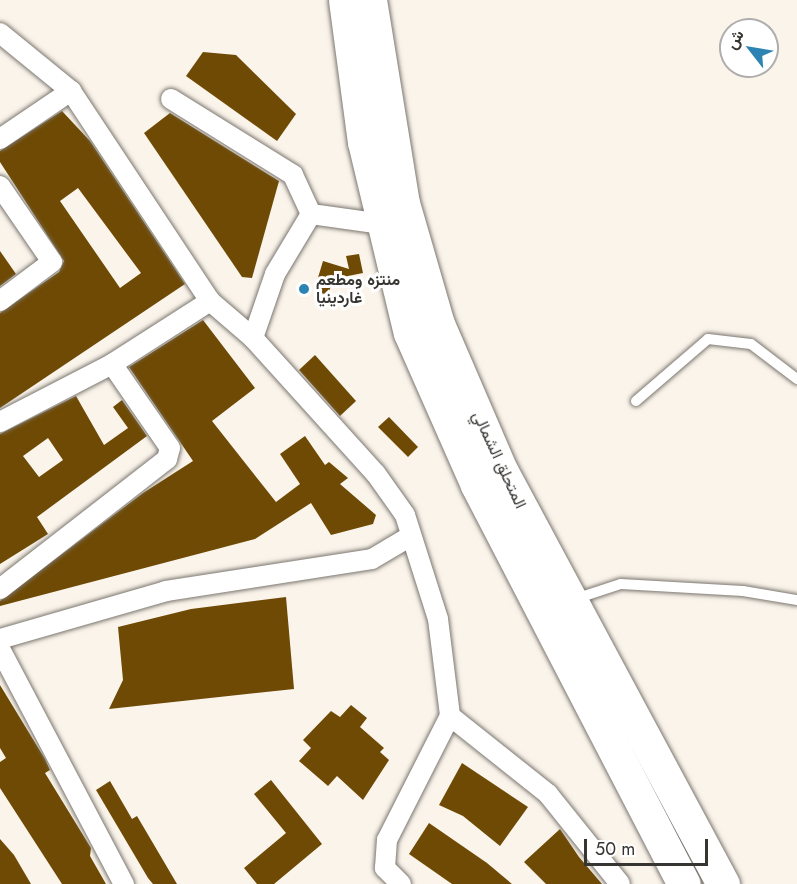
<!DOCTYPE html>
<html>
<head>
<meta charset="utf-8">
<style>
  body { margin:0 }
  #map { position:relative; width:797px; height:884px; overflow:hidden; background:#faf4eb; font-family:Jost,Vazirmatn,sans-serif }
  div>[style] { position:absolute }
  .building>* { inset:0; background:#6f4a04 }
  .roads { filter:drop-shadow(0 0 2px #7b766f) drop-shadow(0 0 2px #7b766f) }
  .service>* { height:10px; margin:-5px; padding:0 5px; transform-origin:5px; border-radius:5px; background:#fff }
  .minor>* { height:20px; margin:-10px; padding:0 10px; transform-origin:10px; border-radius:10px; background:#fff }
  .trunk>* { height:33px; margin:-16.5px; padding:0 16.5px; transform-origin:16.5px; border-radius:16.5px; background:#fff }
  .dots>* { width:16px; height:16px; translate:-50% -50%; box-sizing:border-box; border:3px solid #fff; border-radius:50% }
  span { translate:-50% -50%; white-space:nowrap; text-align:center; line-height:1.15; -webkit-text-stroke:6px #fff; paint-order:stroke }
  .poi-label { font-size:16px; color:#373532; font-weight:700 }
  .left { translate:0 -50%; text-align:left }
  .street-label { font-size:16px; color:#373532 }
  .north { position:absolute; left:719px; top:18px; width:60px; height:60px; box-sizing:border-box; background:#fff; border:2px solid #afaead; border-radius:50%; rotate:301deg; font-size:16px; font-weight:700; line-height:24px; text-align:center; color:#373532 }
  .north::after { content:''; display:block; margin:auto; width:21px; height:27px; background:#2d84b3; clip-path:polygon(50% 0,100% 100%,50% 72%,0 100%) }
  .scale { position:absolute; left:584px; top:839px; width:124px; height:27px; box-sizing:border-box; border:3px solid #373532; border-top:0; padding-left:8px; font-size:18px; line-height:21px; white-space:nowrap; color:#373532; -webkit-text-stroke:4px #fff; paint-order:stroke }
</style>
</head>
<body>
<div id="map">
  <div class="building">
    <i style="clip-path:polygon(203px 52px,236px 55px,296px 114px,277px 141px,186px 76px)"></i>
    <i style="clip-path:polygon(evenodd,62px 111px,90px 141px,185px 284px,0 408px,0 313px,59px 272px,64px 261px,0 162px,0 151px,62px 111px,78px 188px,141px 273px,120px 288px,60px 201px,78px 188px)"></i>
    <i style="clip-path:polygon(170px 113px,279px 181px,252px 278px,242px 277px,144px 133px)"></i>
    <i style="clip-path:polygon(0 251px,16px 274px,0 286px)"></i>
    <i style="clip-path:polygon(359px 254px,363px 273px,333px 279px,328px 295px,314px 291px,323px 261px,349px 269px,346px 256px)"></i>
    <i style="clip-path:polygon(203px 320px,255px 388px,212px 421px,276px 502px,300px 484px,280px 454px,305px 436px,325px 465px,329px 462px,348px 478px,340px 484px,376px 515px,373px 524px,331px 535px,311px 503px,255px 539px,0 606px,0 601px,143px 493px,193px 461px,129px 367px)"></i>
    <i style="clip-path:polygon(315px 355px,356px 401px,340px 416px,299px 370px)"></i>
    <i style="clip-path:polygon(evenodd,76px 396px,104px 445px,128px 428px,113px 407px,122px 400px,147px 436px,37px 517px,48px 534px,0 564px,0 434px,76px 396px,48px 438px,63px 460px,39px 477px,23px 456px,48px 438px)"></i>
    <i style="clip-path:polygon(389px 417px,418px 447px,408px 457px,378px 427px)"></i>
    <i style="clip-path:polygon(286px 597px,294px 689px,109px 709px,123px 680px,118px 627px,191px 609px)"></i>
    <i style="clip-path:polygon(0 685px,45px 759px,50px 770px,45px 773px,91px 848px,90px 856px,106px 884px,62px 884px,0 788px,0 762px,6px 758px,0 748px)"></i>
    <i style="clip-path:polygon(351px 705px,367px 718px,360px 727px,384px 748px,380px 752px,389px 760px,363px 800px,337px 776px,328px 786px,299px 761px,311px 748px,303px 740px,331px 711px,340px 717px)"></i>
    <i style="clip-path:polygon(462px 763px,528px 807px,500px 846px,463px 816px,439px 805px)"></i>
    <i style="clip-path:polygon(271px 780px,322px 844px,274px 884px,257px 884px,244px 868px,286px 833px,254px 794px)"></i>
    <i style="clip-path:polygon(110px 781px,132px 819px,137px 816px,177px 884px,153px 884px,148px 878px,96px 790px)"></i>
    <i style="clip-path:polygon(429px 823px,487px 863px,512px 884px,452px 884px,409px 854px)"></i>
    <i style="clip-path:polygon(560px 829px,579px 857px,602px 884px,546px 884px,524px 862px)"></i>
    <i style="clip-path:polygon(0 839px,14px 855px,31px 884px,0 884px)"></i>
  </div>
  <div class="roads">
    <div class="service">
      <i style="left:636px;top:401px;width:95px;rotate:-40.7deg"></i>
      <i style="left:708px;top:339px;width:43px;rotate:6.6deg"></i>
      <i style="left:751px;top:344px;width:58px;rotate:37.3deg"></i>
      <i style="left:575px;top:599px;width:48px;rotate:-18.1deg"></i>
      <i style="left:621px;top:584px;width:122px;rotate:3.3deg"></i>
      <i style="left:743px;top:591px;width:55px;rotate:9.5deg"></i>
    </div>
    <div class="minor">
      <i style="left:0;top:33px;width:92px;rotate:39.2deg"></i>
      <i style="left:71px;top:91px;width:252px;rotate:56.5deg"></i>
      <i style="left:210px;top:301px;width:57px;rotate:40.7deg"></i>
      <i style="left:253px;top:338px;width:183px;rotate:47.9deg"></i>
      <i style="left:376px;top:474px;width:50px;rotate:54.7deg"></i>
      <i style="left:405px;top:515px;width:109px;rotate:72.4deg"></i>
      <i style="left:438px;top:619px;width:98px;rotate:82.9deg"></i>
      <i style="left:450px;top:716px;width:125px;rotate:38.5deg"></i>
      <i style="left:548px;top:794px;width:115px;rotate:51.3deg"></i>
      <i style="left:171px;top:99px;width:144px;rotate:31.9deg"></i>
      <i style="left:293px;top:175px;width:43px;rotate:65.2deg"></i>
      <i style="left:0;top:139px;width:86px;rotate:-34.1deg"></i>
      <i style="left:0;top:186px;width:92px;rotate:55.6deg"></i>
      <i style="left:52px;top:262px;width:65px;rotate:143.1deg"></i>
      <i style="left:253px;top:338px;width:68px;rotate:-71deg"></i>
      <i style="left:275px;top:274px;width:70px;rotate:-59deg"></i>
      <i style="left:311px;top:214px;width:72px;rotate:8deg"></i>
      <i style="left:0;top:422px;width:126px;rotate:-27.4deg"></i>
      <i style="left:112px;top:364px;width:117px;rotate:-32.7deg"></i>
      <i style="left:0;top:589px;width:212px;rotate:-37.9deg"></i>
      <i style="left:167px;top:459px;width:11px;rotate:-75deg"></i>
      <i style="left:170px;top:448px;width:102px;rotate:-124.6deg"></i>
      <i style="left:0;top:639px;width:173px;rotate:-16.1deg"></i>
      <i style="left:166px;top:591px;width:208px;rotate:-8.8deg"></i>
      <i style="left:372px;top:559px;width:43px;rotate:-30.7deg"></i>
      <i style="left:0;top:649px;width:266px;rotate:62.2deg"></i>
      <i style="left:401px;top:884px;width:23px;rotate:-135deg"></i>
      <i style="left:385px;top:868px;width:28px;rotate:-86deg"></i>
      <i style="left:387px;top:840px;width:139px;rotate:-63.1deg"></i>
    </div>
    <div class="trunk">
      <i style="left:345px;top:0;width:143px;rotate:82.4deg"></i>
      <i style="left:364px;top:142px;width:196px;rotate:76.5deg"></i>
      <i style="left:410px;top:333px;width:166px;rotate:66.2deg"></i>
      <i style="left:477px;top:485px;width:449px;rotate:62.6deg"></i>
      <i style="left:370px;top:0;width:206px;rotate:80.8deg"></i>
      <i style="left:403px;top:203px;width:126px;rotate:73.9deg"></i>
      <i style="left:438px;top:324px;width:159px;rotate:66.7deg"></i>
      <i style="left:501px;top:470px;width:470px;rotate:61.8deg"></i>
    </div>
  </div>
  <div class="dots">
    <i style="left:304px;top:289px;background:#2d84b3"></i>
  </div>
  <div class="poi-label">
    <span class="left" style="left:316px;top:289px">منتزه ومطعم<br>غاردينيا</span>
  </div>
  <div class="street-label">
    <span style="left:499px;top:460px;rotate:65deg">المتحلق الشمالي</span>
  </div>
  <div class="north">ش</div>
  <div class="scale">50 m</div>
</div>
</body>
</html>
